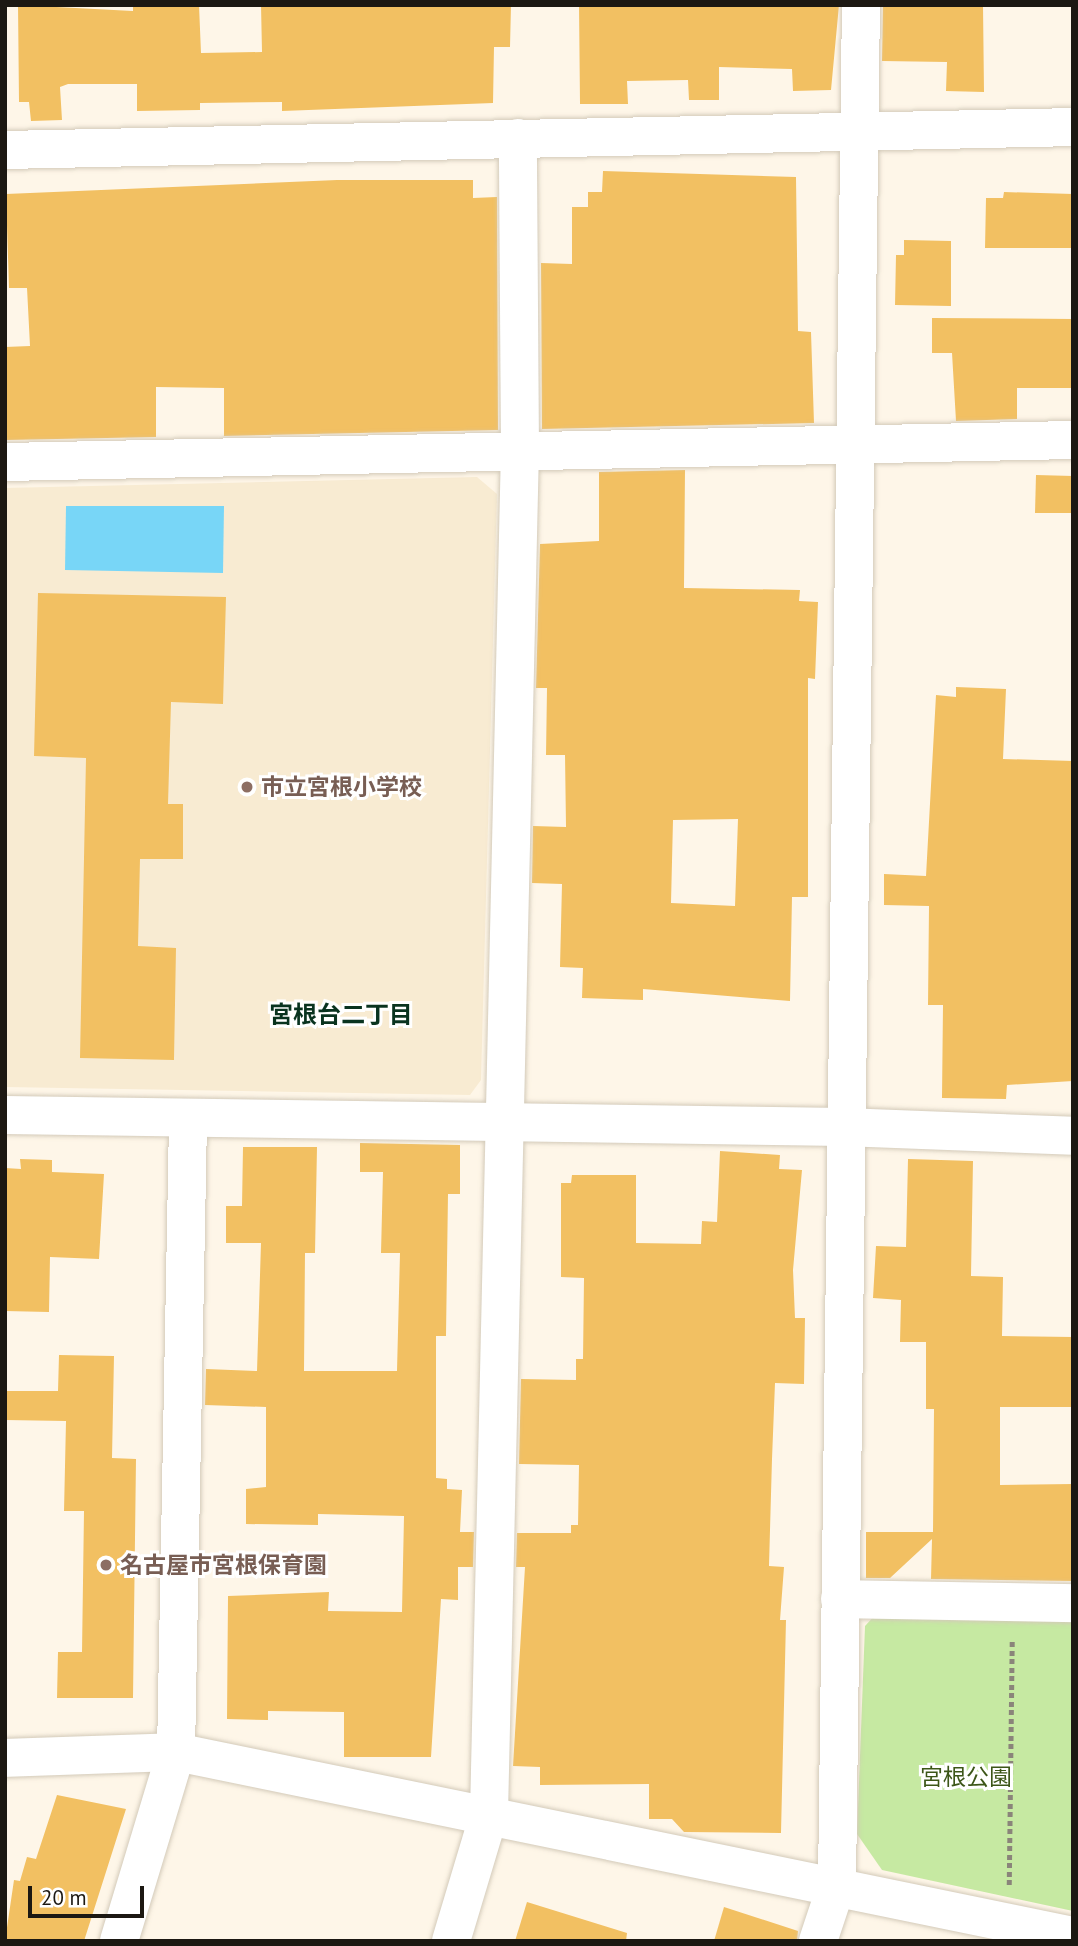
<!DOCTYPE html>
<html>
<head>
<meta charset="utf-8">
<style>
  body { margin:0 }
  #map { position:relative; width:1078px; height:1946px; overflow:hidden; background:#fef6e8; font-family:"PT Sans","Noto Sans JP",sans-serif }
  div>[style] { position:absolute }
  .built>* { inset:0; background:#f8ebd2 }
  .green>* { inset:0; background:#c6e9a2 }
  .water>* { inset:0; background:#78d6f7 }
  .building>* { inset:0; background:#f2c062 }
  .path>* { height:4.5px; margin-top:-2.25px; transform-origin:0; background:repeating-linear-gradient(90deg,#8a847a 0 5px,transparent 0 8.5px) }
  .roads { filter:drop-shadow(0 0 2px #d3cab9) drop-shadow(0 0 2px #d3cab9) }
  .minor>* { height:38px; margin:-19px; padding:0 19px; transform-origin:19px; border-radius:19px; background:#fff }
  .dots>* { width:19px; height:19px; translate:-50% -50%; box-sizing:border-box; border:4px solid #fff; border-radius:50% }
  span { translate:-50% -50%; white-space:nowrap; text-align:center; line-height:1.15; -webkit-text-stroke:6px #fff; paint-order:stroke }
  .education-label { font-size:23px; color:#785e54; font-weight:700 }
  .left { translate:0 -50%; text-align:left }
  .park-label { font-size:23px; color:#3c5618 }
  .neighbourhood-label { font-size:24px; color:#09331f; font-weight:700 }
  .frame { position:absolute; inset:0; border:7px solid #1c1812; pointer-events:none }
  .scale { position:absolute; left:28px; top:1886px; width:116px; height:32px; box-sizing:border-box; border:4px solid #1c1812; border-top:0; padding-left:9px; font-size:21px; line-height:24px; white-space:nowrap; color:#1c1812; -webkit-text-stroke:5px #fff; paint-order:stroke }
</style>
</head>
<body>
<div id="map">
  <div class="built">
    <i style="clip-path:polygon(477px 477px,497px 494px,481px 1080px,470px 1095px,5px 1087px,5px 488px)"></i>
  </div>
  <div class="green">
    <i style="clip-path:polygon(877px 1613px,1073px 1613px,1073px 1911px,882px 1870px,857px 1834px,865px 1626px)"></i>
  </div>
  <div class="water">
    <i style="clip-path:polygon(66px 506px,224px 506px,223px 573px,65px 570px)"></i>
  </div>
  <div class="building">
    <i style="clip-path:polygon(18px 5px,133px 11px,133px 5px,199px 5px,201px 53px,262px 52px,261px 5px,511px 5px,510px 47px,494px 47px,493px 103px,282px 111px,282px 102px,200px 103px,200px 110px,137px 111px,137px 84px,68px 84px,60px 87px,62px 120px,31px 121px,29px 102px,19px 102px)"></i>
    <i style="clip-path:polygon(579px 5px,839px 5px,831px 90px,793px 91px,792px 69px,719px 67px,719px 100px,689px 100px,688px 80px,627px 81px,628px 104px,580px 104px)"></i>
    <i style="clip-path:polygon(883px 5px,983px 5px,984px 92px,946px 91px,947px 62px,882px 61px)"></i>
    <i style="clip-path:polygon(603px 171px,796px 177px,798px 331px,811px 332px,814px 423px,542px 429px,541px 263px,572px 264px,572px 207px,588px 207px,588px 192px,602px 192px)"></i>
    <i style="clip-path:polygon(337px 180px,473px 180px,473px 198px,497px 197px,498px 430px,224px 436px,224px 388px,156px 387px,156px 437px,7px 440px,5px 347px,30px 346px,27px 288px,9px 288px,6px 194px)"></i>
    <i style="clip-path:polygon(1004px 192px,1073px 194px,1073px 248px,985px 248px,986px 198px,1003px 198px)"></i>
    <i style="clip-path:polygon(904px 240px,951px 241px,951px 306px,895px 305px,896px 255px,904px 255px)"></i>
    <i style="clip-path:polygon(932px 318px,1073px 319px,1073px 388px,1017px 388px,1017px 419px,956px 421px,952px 353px,932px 353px)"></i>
    <i style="clip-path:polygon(evenodd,685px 470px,684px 588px,800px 590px,799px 601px,818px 602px,815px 679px,808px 678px,808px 897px,792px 897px,790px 1001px,643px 989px,643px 1000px,582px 998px,583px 968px,560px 967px,562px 884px,532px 883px,533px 826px,566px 827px,565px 755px,546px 755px,547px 688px,536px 688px,540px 544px,599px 541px,599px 472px,685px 470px,738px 819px,735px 906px,671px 903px,673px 820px,738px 819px)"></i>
    <i style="clip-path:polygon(1036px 475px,1073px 476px,1073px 513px,1035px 513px)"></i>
    <i style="clip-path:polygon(38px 593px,226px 597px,223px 704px,171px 702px,168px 804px,183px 804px,183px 859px,140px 859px,138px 946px,176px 948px,174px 1060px,80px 1058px,86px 758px,34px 756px)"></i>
    <i style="clip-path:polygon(956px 687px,1006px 689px,1003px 759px,1073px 761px,1073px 1081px,1007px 1085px,1006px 1099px,942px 1098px,943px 1005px,928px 1005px,929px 906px,884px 905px,884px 874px,926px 876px,936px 695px,956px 697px)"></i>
    <i style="clip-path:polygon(360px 1143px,460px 1145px,460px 1194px,448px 1194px,446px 1336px,436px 1336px,436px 1478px,447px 1479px,447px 1489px,462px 1490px,460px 1532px,474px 1532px,473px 1567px,458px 1567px,458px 1600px,441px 1599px,431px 1757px,344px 1757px,344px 1712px,268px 1711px,268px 1720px,227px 1719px,228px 1596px,329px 1592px,328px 1611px,402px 1612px,404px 1516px,318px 1514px,318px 1525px,246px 1524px,246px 1489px,266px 1487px,266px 1407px,205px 1405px,206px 1369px,257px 1371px,261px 1243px,226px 1243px,226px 1206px,242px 1206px,243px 1147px,317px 1147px,315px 1253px,305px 1253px,304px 1371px,397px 1371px,400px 1253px,381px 1253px,383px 1172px,360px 1172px)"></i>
    <i style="clip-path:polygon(720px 1151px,780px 1155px,779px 1169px,802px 1170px,793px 1270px,795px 1318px,805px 1318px,804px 1384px,775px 1383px,772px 1459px,769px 1566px,784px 1567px,780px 1620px,786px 1620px,781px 1833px,684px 1832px,672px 1819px,649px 1819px,649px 1784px,540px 1785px,540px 1767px,513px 1766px,525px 1567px,516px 1567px,517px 1533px,571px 1533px,571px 1525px,578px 1525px,579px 1465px,519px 1464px,521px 1379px,576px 1380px,576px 1359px,583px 1359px,584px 1278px,561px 1277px,561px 1183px,571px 1183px,572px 1175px,636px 1175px,636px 1243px,701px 1244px,702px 1221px,717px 1222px)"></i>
    <i style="clip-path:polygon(20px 1159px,52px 1160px,52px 1172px,104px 1174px,99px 1259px,50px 1257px,49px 1312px,5px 1311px,5px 1168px,21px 1169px)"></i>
    <i style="clip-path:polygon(908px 1159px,973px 1161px,971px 1276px,1003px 1277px,1002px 1336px,1073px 1337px,1073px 1407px,1000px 1407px,1000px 1485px,1073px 1484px,1073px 1581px,931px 1579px,932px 1539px,890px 1578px,866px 1578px,866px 1532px,933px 1532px,934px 1409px,926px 1409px,926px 1342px,900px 1342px,901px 1300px,873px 1298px,876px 1246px,906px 1247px)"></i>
    <i style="clip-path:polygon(59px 1355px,114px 1356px,112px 1458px,136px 1459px,133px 1698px,57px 1698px,58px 1652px,82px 1652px,84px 1511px,64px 1511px,66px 1421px,5px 1420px,5px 1391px,58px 1391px)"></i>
    <i style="clip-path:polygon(57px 1795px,126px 1809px,84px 1941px,5px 1941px,14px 1880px,20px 1881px,27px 1857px,36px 1859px)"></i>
    <i style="clip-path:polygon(527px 1902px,627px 1933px,626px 1941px,515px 1941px)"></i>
    <i style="clip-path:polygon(724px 1907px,798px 1931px,797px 1941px,714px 1941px)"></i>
  </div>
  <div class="path">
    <i style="left:1009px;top:1885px;width:244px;rotate:-89.3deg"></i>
  </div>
  <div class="roads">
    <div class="minor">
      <i style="left:5px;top:150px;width:1068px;rotate:-1.23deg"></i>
      <i style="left:5px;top:462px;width:1068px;rotate:-1.18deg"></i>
      <i style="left:5px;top:1115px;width:838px;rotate:0.82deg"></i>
      <i style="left:843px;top:1127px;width:230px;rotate:2.2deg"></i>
      <i style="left:840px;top:1599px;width:233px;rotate:1deg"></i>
      <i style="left:5px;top:1758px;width:171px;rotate:-2deg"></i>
      <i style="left:176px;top:1752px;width:916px;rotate:11.59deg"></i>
      <i style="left:119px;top:1941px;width:197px;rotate:-73.2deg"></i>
      <i style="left:176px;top:1752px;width:633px;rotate:-88.91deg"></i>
      <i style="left:451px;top:1941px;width:133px;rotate:-73.3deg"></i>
      <i style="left:489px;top:1814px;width:1364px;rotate:-88.7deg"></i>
      <i style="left:520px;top:450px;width:312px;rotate:-90.4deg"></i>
      <i style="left:818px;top:1941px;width:60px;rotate:-71.6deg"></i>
      <i style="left:837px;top:1884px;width:1879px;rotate:-89.27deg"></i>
    </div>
  </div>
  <div class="dots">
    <i style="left:247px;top:787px;background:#8d6e63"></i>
    <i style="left:106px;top:1565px;background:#8d6e63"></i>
  </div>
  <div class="education-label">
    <span class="left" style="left:261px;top:787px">市立宮根小学校</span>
    <span class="left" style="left:120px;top:1565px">名古屋市宮根保育園</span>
  </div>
  <div class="park-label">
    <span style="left:966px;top:1777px">宮根公園</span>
  </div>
  <div class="neighbourhood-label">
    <span style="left:341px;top:1015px">宮根台二丁目</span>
  </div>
  <div class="frame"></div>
  <div class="scale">20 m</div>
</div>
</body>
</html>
